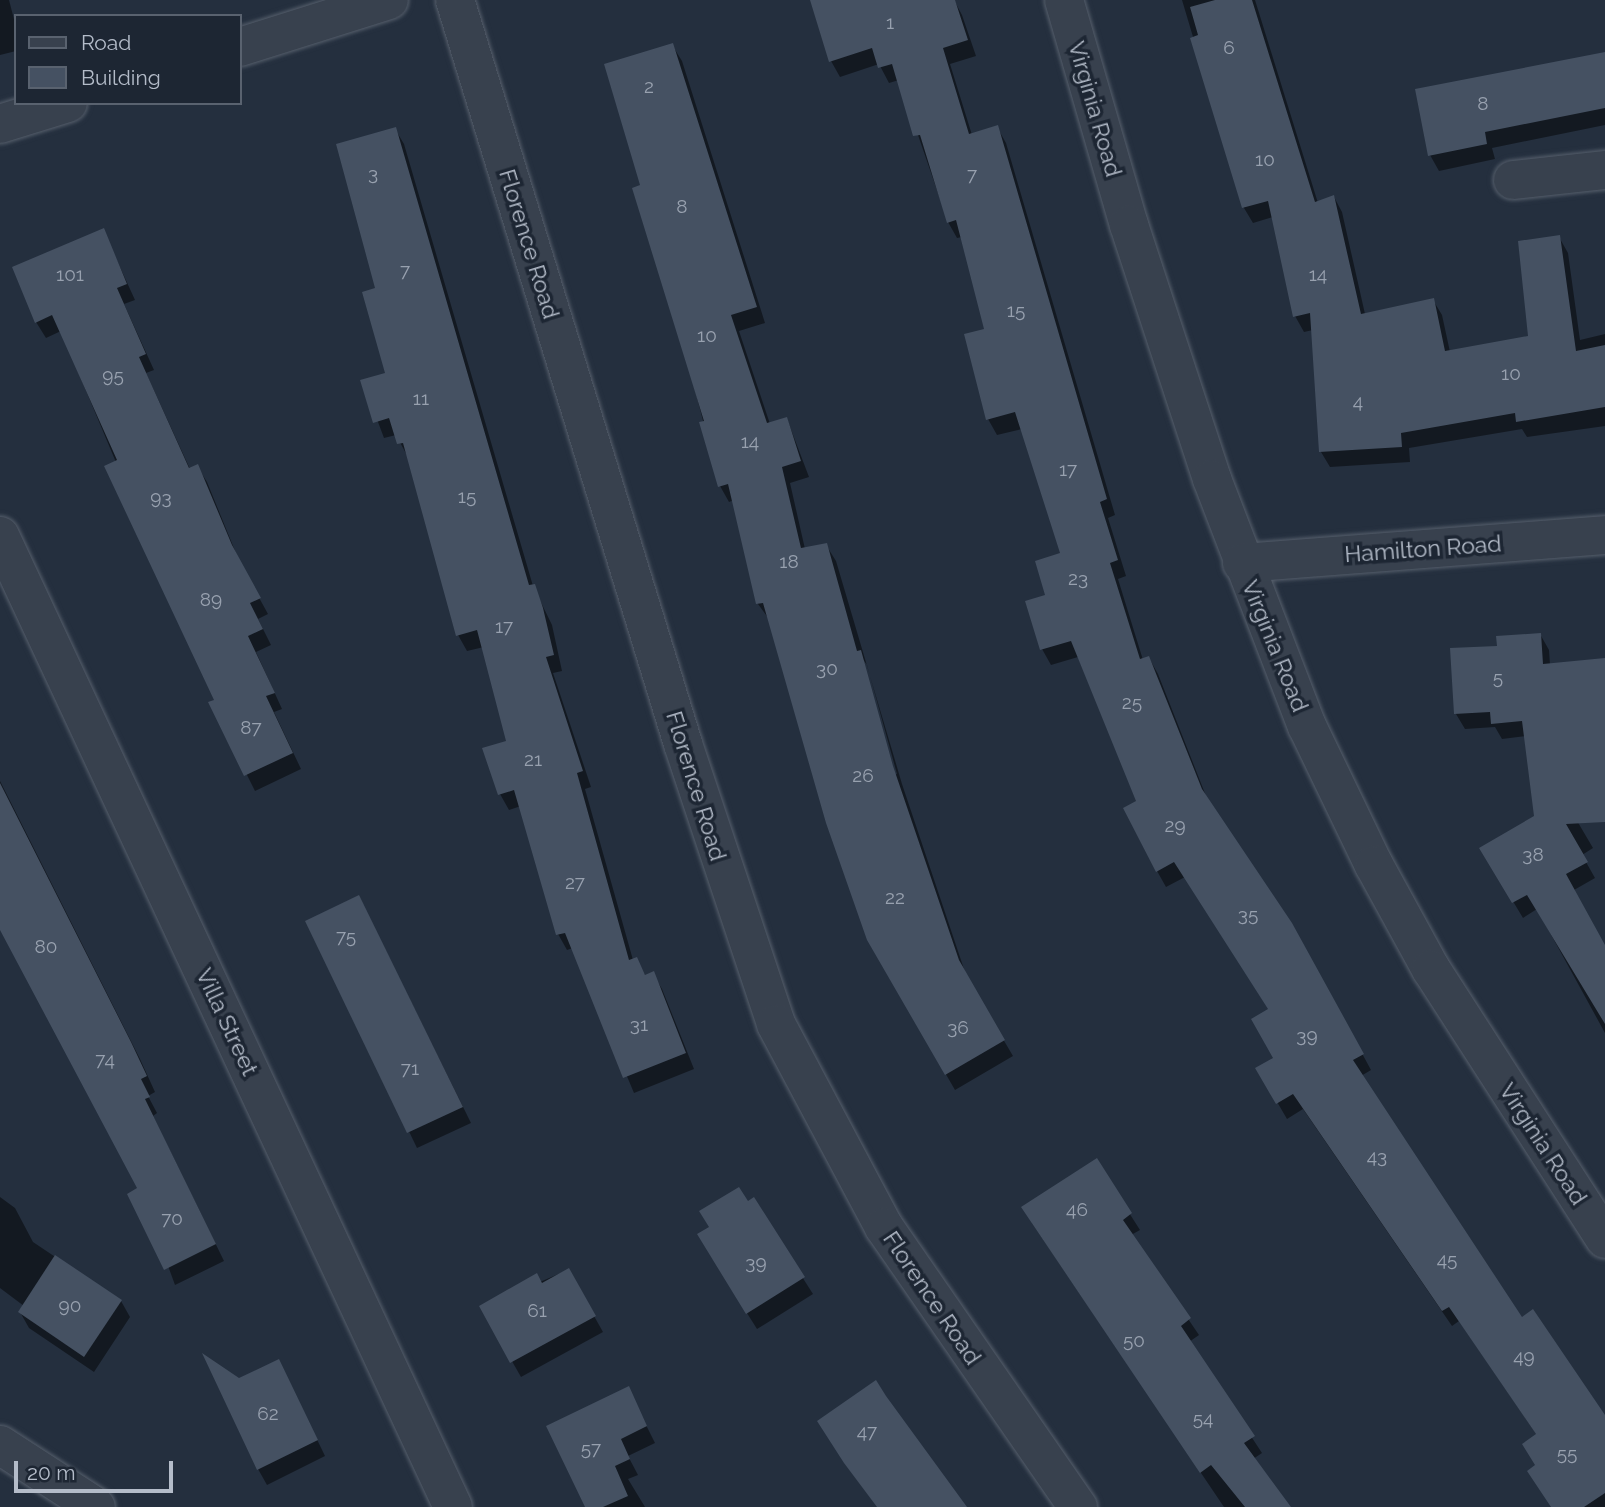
<!DOCTYPE html>
<html>
<head>
<meta charset="utf-8">
<style>
  body { margin:0 }
  #map { position:relative; width:1605px; height:1507px; overflow:hidden; background:#242f3e; font-family:Raleway,sans-serif }
  div>[style] { position:absolute }
  .shadow>* { inset:0; background:#0007 }
  .building>* { inset:0; background:#455162 }
  .roads { filter:drop-shadow(0 0 2px #565f6c) drop-shadow(0 0 2px #565f6c) }
  .street>* { height:38px; margin:-19px; padding:0 19px; transform-origin:19px; border-radius:19px; background:#38414e }
  span { translate:-50% -50%; white-space:nowrap; text-align:center; line-height:1.15; -webkit-text-stroke:7px #1d2633; paint-order:stroke }
  .number-label { font-size:19px; color:#98a1af }
  .number-label span { -webkit-text-stroke-width:0 }
  .street-label { font-size:23px; color:#b4bcc9 }
  .legend { position:absolute; left:14px; top:14px; width:228px; height:91px; box-sizing:border-box; background:#1d2633; border:2px solid #59626f; margin:0; padding:9px 12px; list-style:none; font-size:21px; color:#b4bcc9 }
  .legend li { display:flex; align-items:center; gap:14px; height:35px }
  .legend b { width:35px; border:2px solid #59626f }
  .scale { position:absolute; left:14px; top:1461px; width:159px; height:32px; box-sizing:border-box; border:4px solid #b4bcc9; border-top:0; padding-left:9px; font-size:21px; line-height:24px; white-space:nowrap; color:#b4bcc9; -webkit-text-stroke:5px #1d2633; paint-order:stroke }
</style>
</head>
<body>
<div id="map">
  <div class="shadow">
    <i style="clip-path:polygon(0 0,9px 0,16px 27px,16px 51px,0 55px)"></i>
    <i style="clip-path:polygon(838px 0,954px 0,962px 15px,976px 56px,950px 64px,972px 135px,997px 127px,1006px 143px,1115px 515px,1108px 518px,1126px 576px,1118px 579px,1143px 660px,1149px 658px,1158px 674px,1208px 801px,1301px 941px,1371px 1070px,1361px 1076px,1522px 1319px,1605px 1418px,1605px 1507px,1552px 1507px,1537px 1466px,1537px 1435px,1459px 1321px,1452px 1326px,1303px 1109px,1287px 1119px,1258px 1069px,1275px 1059px,1270px 1011px,1185px 877px,1166px 887px,1157px 871px,1125px 809px,1139px 802px,1078px 657px,1051px 665px,1042px 649px,1047px 597px,1062px 555px,1022px 429px,997px 435px,988px 419px,986px 330px,962px 237px,957px 238px,948px 222px,899px 80px,889px 83px,879px 64px,840px 77px,831px 61px)"></i>
    <i style="clip-path:polygon(1182px 0,1255px 0,1318px 203px,1334px 197px,1342px 212px,1365px 314px,1433px 300px,1442px 315px,1450px 352px,1530px 338px,1559px 237px,1568px 253px,1580px 340px,1605px 334px,1605px 426px,1527px 437px,1522px 429px,1409px 448px,1410px 462px,1330px 467px,1321px 452px,1313px 330px,1304px 332px,1295px 316px,1273px 217px,1253px 223px,1244px 208px)"></i>
    <i style="clip-path:polygon(evenodd,672px 45px,682px 61px,765px 323px,739px 331px,770px 424px,787px 419px,809px 477px,790px 483px,805px 549px,826px 545px,836px 561px,902px 784px,967px 978px,1013px 1056px,955px 1090px,868px 939px,769px 619px,758px 604px,734px 500px,729px 502px,720px 486px,642px 186px,672px 45px,862px 658px,867px 665px,897px 774px,894px 775px,862px 658px)"></i>
    <i style="clip-path:polygon(1605px 53px,1605px 125px,1492px 148px,1495px 159px,1439px 171px,1430px 155px)"></i>
    <i style="clip-path:polygon(395px 129px,404px 144px,533px 586px,552px 625px,562px 671px,553px 673px,591px 787px,585px 789px,633px 960px,636px 959px,646px 977px,653px 974px,662px 989px,694px 1069px,634px 1093px,573px 948px,567px 950px,558px 934px,521px 806px,509px 810px,500px 794px,509px 742px,484px 647px,467px 651px,458px 635px,409px 459px,396px 435px,384px 438px,363px 382px,387px 374px,377px 289px)"></i>
    <i style="clip-path:polygon(103px 230px,135px 300px,124px 304px,154px 370px,146px 373px,190px 469px,197px 466px,207px 482px,240px 563px,268px 614px,258px 619px,271px 645px,256px 652px,282px 709px,274px 712px,301px 769px,255px 791px,211px 703px,216px 701px,61px 331px,46px 338px,36px 322px)"></i>
    <i style="clip-path:polygon(1540px 634px,1549px 650px,1550px 665px,1605px 660px,1605px 743px,1553px 780px,1593px 848px,1582px 855px,1595px 878px,1574px 890px,1605px 948px,1605px 1033px,1537px 909px,1523px 918px,1481px 848px,1536px 816px,1526px 736px,1502px 739px,1495px 727px,1465px 729px,1456px 714px,1498px 647px)"></i>
    <i style="clip-path:polygon(0 781px,140px 1059px,155px 1092px,148px 1096px,157px 1113px,153px 1116px,224px 1261px,175px 1285px,140px 1189px,0 924px)"></i>
    <i style="clip-path:polygon(367px 913px,471px 1123px,417px 1148px,308px 922px)"></i>
    <i style="clip-path:polygon(1096px 1161px,1140px 1230px,1131px 1235px,1199px 1335px,1189px 1342px,1262px 1453px,1253px 1459px,1289px 1507px,1224px 1507px,1032px 1223px)"></i>
    <i style="clip-path:polygon(0 1197px,15px 1208px,33px 1242px,121px 1301px,130px 1317px,94px 1372px,29px 1328px,20px 1312px,24px 1306px,0 1288px)"></i>
    <i style="clip-path:polygon(753px 1200px,813px 1294px,757px 1329px,708px 1251px,711px 1228px)"></i>
    <i style="clip-path:polygon(568px 1270px,603px 1332px,521px 1377px,481px 1307px)"></i>
    <i style="clip-path:polygon(279px 1361px,325px 1456px,267px 1485px,258px 1469px,239px 1380px)"></i>
    <i style="clip-path:polygon(628px 1389px,655px 1443px,628px 1456px,638px 1475px,628px 1479px,645px 1507px,587px 1507px)"></i>
  </div>
  <div class="building">
    <i style="clip-path:polygon(810px 0,955px 0,968px 40px,943px 48px,969px 134px,998px 125px,1107px 499px,1100px 502px,1118px 560px,1110px 563px,1140px 659px,1149px 656px,1202px 789px,1292px 923px,1364px 1054px,1353px 1060px,1522px 1317px,1533px 1309px,1605px 1415px,1605px 1493px,1584px 1507px,1551px 1507px,1527px 1471px,1535px 1465px,1522px 1444px,1536px 1434px,1449px 1307px,1442px 1311px,1293px 1094px,1276px 1104px,1255px 1068px,1273px 1058px,1251px 1019px,1268px 1009px,1174px 862px,1156px 872px,1123px 808px,1136px 801px,1071px 641px,1040px 650px,1025px 601px,1045px 595px,1035px 561px,1060px 553px,1015px 412px,986px 420px,964px 334px,984px 329px,956px 220px,947px 223px,920px 135px,913px 136px,892px 64px,878px 68px,872px 48px,829px 62px)"></i>
    <i style="clip-path:polygon(1215px 0,1252px 0,1315px 202px,1334px 195px,1361px 314px,1434px 298px,1445px 351px,1528px 336px,1518px 241px,1560px 235px,1576px 351px,1605px 345px,1605px 407px,1516px 422px,1515px 413px,1401px 433px,1402px 447px,1319px 452px,1310px 313px,1293px 317px,1268px 201px,1242px 208px,1190px 38px,1198px 35px,1190px 7px)"></i>
    <i style="clip-path:polygon(673px 43px,757px 307px,731px 315px,767px 423px,787px 417px,801px 461px,782px 467px,801px 548px,827px 543px,857px 651px,861px 650px,893px 766px,959px 960px,1005px 1040px,945px 1075px,867px 940px,826px 823px,763px 603px,756px 604px,728px 484px,718px 487px,699px 422px,704px 421px,632px 188px,640px 185px,604px 64px)"></i>
    <i style="clip-path:polygon(1605px 52px,1605px 108px,1485px 132px,1487px 144px,1428px 156px,1415px 89px)"></i>
    <i style="clip-path:polygon(396px 127px,529px 585px,535px 584px,543px 608px,554px 655px,546px 657px,583px 771px,577px 773px,629px 960px,637px 957px,645px 975px,654px 971px,686px 1053px,623px 1078px,565px 933px,556px 935px,514px 790px,498px 795px,482px 748px,506px 741px,477px 630px,456px 636px,403px 443px,397px 444px,389px 418px,373px 423px,360px 380px,385px 373px,362px 292px,375px 288px,336px 144px)"></i>
    <i style="clip-path:polygon(104px 228px,127px 284px,117px 288px,146px 354px,139px 357px,189px 468px,198px 464px,232px 545px,261px 598px,250px 603px,263px 629px,248px 636px,275px 693px,266px 696px,293px 753px,244px 776px,208px 702px,214px 700px,104px 466px,117px 460px,52px 315px,35px 323px,12px 267px)"></i>
    <i style="clip-path:polygon(1541px 633px,1543px 664px,1605px 658px,1605px 822px,1566px 824px,1588px 862px,1566px 874px,1605px 945px,1605px 1024px,1527px 895px,1512px 903px,1479px 848px,1534px 816px,1522px 721px,1491px 724px,1490px 712px,1454px 714px,1450px 648px,1497px 646px,1496px 636px)"></i>
    <i style="clip-path:polygon(0 783px,131px 1042px,147px 1076px,141px 1079px,150px 1097px,145px 1099px,216px 1244px,164px 1270px,127px 1194px,137px 1188px,0 930px)"></i>
    <i style="clip-path:polygon(359px 895px,463px 1107px,407px 1133px,305px 921px)"></i>
    <i style="clip-path:polygon(1097px 1158px,1132px 1213px,1123px 1220px,1191px 1318px,1181px 1326px,1255px 1436px,1244px 1443px,1291px 1507px,1245px 1507px,1211px 1465px,1200px 1473px,1021px 1207px)"></i>
    <i style="clip-path:polygon(739px 1187px,748px 1201px,754px 1197px,805px 1277px,746px 1314px,697px 1234px,709px 1227px,699px 1211px)"></i>
    <i style="clip-path:polygon(55px 1255px,122px 1300px,84px 1357px,18px 1312px)"></i>
    <i style="clip-path:polygon(569px 1268px,596px 1316px,510px 1363px,479px 1306px,537px 1273px,542px 1283px)"></i>
    <i style="clip-path:polygon(202px 1353px,239px 1378px,279px 1359px,318px 1440px,257px 1470px)"></i>
    <i style="clip-path:polygon(876px 1380px,886px 1396px,967px 1507px,877px 1507px,844px 1463px,817px 1421px)"></i>
    <i style="clip-path:polygon(629px 1386px,647px 1426px,621px 1439px,630px 1459px,615px 1466px,628px 1496px,603px 1507px,585px 1507px,546px 1426px)"></i>
  </div>
  <div class="roads">
    <div class="street">
      <i style="left:455px;top:0;width:778px;rotate:72.96deg"></i>
      <i style="left:683px;top:744px;width:295px;rotate:71.6deg"></i>
      <i style="left:776px;top:1024px;width:230px;rotate:62deg"></i>
      <i style="left:884px;top:1227px;width:341px;rotate:55.3deg"></i>
      <i style="left:1064px;top:0;width:234px;rotate:73.9deg"></i>
      <i style="left:1129px;top:225px;width:267px;rotate:71.9deg"></i>
      <i style="left:1212px;top:479px;width:265px;rotate:69deg"></i>
      <i style="left:1307px;top:726px;width:154px;rotate:64.3deg"></i>
      <i style="left:1374px;top:865px;width:119px;rotate:61.3deg"></i>
      <i style="left:1431px;top:969px;width:321px;rotate:57.2deg"></i>
      <i style="left:240px;top:47px;width:156px;rotate:-17.5deg"></i>
      <i style="left:0;top:124px;width:71px;rotate:-17.2deg"></i>
      <i style="left:1513px;top:180px;width:93px;rotate:-6.2deg"></i>
      <i style="left:0;top:536px;width:1071px;rotate:64.99deg"></i>
      <i style="left:1242px;top:563px;width:364px;rotate:-4.4deg"></i>
      <i style="left:0;top:1445px;width:114px;rotate:32.9deg"></i>
    </div>
  </div>
  <div class="number-label">
    <span style="left:890px;top:23px">1</span>
    <span style="left:1229px;top:48px">6</span>
    <span style="left:649px;top:87px">2</span>
    <span style="left:1483px;top:104px">8</span>
    <span style="left:1265px;top:160px">10</span>
    <span style="left:373px;top:174px">3</span>
    <span style="left:972px;top:175px">7</span>
    <span style="left:682px;top:207px">8</span>
    <span style="left:405px;top:271px">7</span>
    <span style="left:70px;top:275px">101</span>
    <span style="left:1318px;top:275px">14</span>
    <span style="left:1016px;top:311px">15</span>
    <span style="left:707px;top:336px">10</span>
    <span style="left:1511px;top:374px">10</span>
    <span style="left:113px;top:376px">95</span>
    <span style="left:421px;top:399px">11</span>
    <span style="left:1358px;top:402px">4</span>
    <span style="left:750px;top:442px">14</span>
    <span style="left:1068px;top:470px">17</span>
    <span style="left:467px;top:497px">15</span>
    <span style="left:161px;top:498px">93</span>
    <span style="left:789px;top:562px">18</span>
    <span style="left:1078px;top:579px">23</span>
    <span style="left:211px;top:600px">89</span>
    <span style="left:504px;top:627px">17</span>
    <span style="left:827px;top:669px">30</span>
    <span style="left:1498px;top:678px">5</span>
    <span style="left:1132px;top:703px">25</span>
    <span style="left:251px;top:728px">87</span>
    <span style="left:533px;top:760px">21</span>
    <span style="left:863px;top:776px">26</span>
    <span style="left:1175px;top:826px">29</span>
    <span style="left:1533px;top:855px">38</span>
    <span style="left:575px;top:883px">27</span>
    <span style="left:895px;top:898px">22</span>
    <span style="left:1248px;top:915px">35</span>
    <span style="left:346px;top:937px">75</span>
    <span style="left:46px;top:947px">80</span>
    <span style="left:639px;top:1025px">31</span>
    <span style="left:958px;top:1028px">36</span>
    <span style="left:1307px;top:1036px">39</span>
    <span style="left:105px;top:1060px">74</span>
    <span style="left:410px;top:1069px">71</span>
    <span style="left:1377px;top:1157px">43</span>
    <span style="left:1077px;top:1210px">46</span>
    <span style="left:172px;top:1219px">70</span>
    <span style="left:1447px;top:1260px">45</span>
    <span style="left:756px;top:1263px">39</span>
    <span style="left:70px;top:1306px">90</span>
    <span style="left:537px;top:1311px">61</span>
    <span style="left:1134px;top:1341px">50</span>
    <span style="left:1524px;top:1357px">49</span>
    <span style="left:268px;top:1414px">62</span>
    <span style="left:1203px;top:1419px">54</span>
    <span style="left:867px;top:1432px">47</span>
    <span style="left:591px;top:1449px">57</span>
    <span style="left:1567px;top:1454px">55</span>
  </div>
  <div class="street-label">
    <span style="left:1095px;top:109px;rotate:74deg">Virginia Road</span>
    <span style="left:529px;top:244px;rotate:73deg">Florence Road</span>
    <span style="left:1423px;top:549px;rotate:-4deg">Hamilton Road</span>
    <span style="left:1275px;top:646px;rotate:68deg">Virginia Road</span>
    <span style="left:696px;top:786px;rotate:73deg">Florence Road</span>
    <span style="left:227px;top:1022px;rotate:65deg">Villa Street</span>
    <span style="left:1543px;top:1144px;rotate:57deg">Virginia Road</span>
    <span style="left:932px;top:1298px;rotate:56deg">Florence Road</span>
  </div>
  <ul class="legend">
  <li><b style="height:9px;background:#38414e"></b>Road</li>
  <li><b style="height:19px;background:#455162"></b>Building</li>
  </ul>
  <div class="scale">20 m</div>
</div>
</body>
</html>
